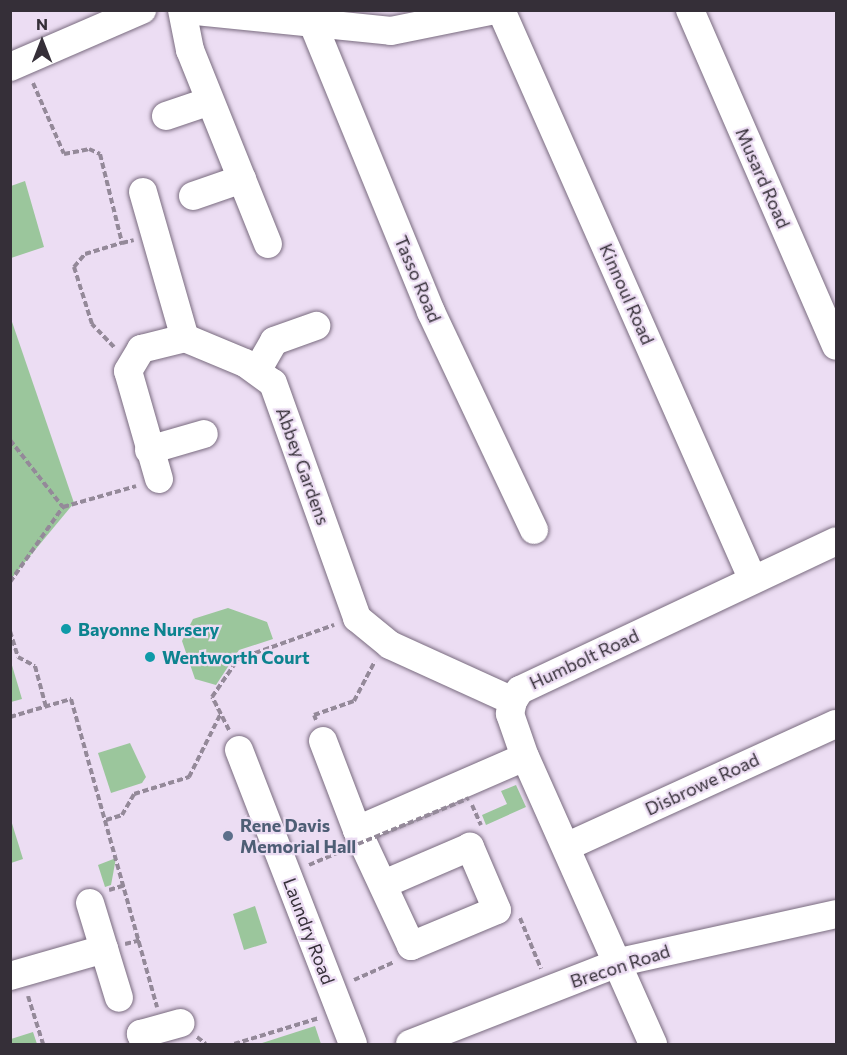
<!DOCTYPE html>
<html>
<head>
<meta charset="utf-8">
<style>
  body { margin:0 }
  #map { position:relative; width:847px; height:1055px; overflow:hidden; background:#ecddf3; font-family:Commissioner,sans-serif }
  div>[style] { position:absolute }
  .green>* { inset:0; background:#9bc69c }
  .path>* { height:4px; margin-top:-2px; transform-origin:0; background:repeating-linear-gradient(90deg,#948999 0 6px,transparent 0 9px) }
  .roads { filter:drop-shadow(0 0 2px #796b7f) drop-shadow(0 0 2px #796b7f) }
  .minor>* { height:28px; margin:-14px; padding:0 14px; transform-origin:14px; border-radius:14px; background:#fff }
  .path-bridge>* { height:4px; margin-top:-2px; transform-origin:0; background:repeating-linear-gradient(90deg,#948999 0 6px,transparent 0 9px) }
  .dots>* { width:16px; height:16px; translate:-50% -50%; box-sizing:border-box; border:3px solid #ecddf3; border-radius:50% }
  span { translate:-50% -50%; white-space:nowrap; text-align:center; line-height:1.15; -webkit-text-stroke:4.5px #ecddf3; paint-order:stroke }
  .street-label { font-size:18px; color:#352f38 }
  .culture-label { font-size:18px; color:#0d838f; font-weight:700 }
  .left { translate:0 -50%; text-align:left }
  .service-label { font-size:18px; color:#4e5e75; font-weight:700 }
  .frame { position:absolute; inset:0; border:12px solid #352f38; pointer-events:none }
  .north { position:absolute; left:12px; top:12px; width:60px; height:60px; -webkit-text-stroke:4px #ecddf3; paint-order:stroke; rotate:0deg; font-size:16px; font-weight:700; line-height:24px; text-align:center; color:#352f38 }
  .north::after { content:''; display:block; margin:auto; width:21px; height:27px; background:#352f38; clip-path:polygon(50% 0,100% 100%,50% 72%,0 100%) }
</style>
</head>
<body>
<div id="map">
  <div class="green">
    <i style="clip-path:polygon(25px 181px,44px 247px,11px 258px,11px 186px)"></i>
    <i style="clip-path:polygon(10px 316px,74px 503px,11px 579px,10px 579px)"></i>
    <i style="clip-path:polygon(228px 608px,267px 622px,273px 639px,239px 650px,216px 685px,195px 679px,182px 641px,193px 619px)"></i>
    <i style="clip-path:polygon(11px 662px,22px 699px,11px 702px,10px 702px)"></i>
    <i style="clip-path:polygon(130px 743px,146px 777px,142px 783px,111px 793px,98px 753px)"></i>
    <i style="clip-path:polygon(516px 785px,526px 807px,486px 825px,482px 815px,507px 804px,501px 791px)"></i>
    <i style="clip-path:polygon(10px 817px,23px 859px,11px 863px,10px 863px)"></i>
    <i style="clip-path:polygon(116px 858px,111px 885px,105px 887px,98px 865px)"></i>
    <i style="clip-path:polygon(255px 906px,267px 943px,244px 950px,233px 914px)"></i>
    <i style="clip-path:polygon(315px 1026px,321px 1044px,259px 1044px)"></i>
    <i style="clip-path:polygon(33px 1032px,37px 1044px,12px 1044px,11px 1039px)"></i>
  </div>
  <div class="path">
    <i style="left:33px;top:83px;width:77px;rotate:66.4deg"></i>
    <i style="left:64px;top:154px;width:25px;rotate:-11deg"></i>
    <i style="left:89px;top:149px;width:12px;rotate:24deg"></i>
    <i style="left:100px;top:154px;width:92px;rotate:76.1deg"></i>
    <i style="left:122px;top:243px;width:12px;rotate:-14deg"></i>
    <i style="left:114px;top:347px;width:32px;rotate:-134deg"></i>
    <i style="left:92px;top:324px;width:60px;rotate:-107.5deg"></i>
    <i style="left:74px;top:267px;width:17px;rotate:-50deg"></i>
    <i style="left:85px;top:254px;width:39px;rotate:-17deg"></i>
    <i style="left:10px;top:440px;width:85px;rotate:51.7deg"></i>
    <i style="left:10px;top:582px;width:92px;rotate:-54.8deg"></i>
    <i style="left:63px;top:507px;width:76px;rotate:-16deg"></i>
    <i style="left:10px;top:631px;width:27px;rotate:73deg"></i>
    <i style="left:18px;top:657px;width:19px;rotate:28deg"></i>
    <i style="left:35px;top:666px;width:42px;rotate:75deg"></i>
    <i style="left:10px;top:717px;width:64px;rotate:-16.4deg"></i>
    <i style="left:71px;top:699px;width:320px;rotate:74.4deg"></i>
    <i style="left:316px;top:720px;width:5px;rotate:-112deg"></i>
    <i style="left:314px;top:715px;width:42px;rotate:-19.3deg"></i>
    <i style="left:354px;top:701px;width:45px;rotate:-62.3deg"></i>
    <i style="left:229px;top:730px;width:37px;rotate:-117deg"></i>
    <i style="left:212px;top:697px;width:46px;rotate:-55.6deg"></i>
    <i style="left:238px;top:659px;width:102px;rotate:-19.5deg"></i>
    <i style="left:472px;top:805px;width:22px;rotate:66deg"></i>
    <i style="left:106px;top:820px;width:17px;rotate:-17deg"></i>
    <i style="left:122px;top:815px;width:24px;rotate:-60deg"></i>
    <i style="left:134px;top:794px;width:58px;rotate:-17.2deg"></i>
    <i style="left:189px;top:777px;width:72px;rotate:-63.4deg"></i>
    <i style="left:309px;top:865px;width:34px;rotate:-23deg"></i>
    <i style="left:109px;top:890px;width:17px;rotate:-17deg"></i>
    <i style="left:520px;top:918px;width:55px;rotate:67.6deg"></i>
    <i style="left:125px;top:944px;width:16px;rotate:-14deg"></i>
    <i style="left:354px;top:980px;width:44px;rotate:-24.2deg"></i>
    <i style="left:28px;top:996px;width:50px;rotate:72.6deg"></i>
    <i style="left:197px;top:1037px;width:11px;rotate:38deg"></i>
    <i style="left:234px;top:1044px;width:89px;rotate:-17deg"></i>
  </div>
  <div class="roads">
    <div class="minor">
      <i style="left:182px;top:10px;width:41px;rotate:78.7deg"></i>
      <i style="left:190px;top:50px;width:209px;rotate:68.1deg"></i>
      <i style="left:186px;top:10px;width:206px;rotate:5.8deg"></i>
      <i style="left:391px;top:31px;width:106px;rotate:-11.4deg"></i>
      <i style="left:501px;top:10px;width:621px;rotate:66.16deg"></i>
      <i style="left:690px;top:10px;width:366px;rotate:66.5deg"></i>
      <i style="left:313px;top:24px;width:311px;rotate:67.7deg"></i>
      <i style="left:431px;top:312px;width:241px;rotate:64.7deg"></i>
      <i style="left:10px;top:67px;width:144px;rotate:-23.4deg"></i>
      <i style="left:166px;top:116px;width:46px;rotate:-18.8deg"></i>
      <i style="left:143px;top:192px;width:152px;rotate:74deg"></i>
      <i style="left:185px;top:338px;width:65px;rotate:22.6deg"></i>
      <i style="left:245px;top:363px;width:34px;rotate:36deg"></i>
      <i style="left:273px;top:383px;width:250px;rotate:70.3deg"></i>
      <i style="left:357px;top:618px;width:43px;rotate:39.3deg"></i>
      <i style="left:390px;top:645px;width:135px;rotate:24.5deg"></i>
      <i style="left:193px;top:196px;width:52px;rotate:-19.1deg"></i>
      <i style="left:258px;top:369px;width:32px;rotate:-60deg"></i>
      <i style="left:274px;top:341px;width:45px;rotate:-19.7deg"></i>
      <i style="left:149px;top:450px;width:57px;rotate:-16.2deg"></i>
      <i style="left:159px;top:479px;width:112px;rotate:-106deg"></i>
      <i style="left:128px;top:371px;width:26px;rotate:-59deg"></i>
      <i style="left:141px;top:349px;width:45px;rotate:-14deg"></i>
      <i style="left:323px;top:741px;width:95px;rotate:69.1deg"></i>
      <i style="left:357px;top:830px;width:183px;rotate:-23.5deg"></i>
      <i style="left:239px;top:750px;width:315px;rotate:68.8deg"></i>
      <i style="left:357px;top:830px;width:128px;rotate:65deg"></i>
      <i style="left:411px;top:946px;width:93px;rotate:-22.7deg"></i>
      <i style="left:497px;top:910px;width:69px;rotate:-113.2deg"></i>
      <i style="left:470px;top:847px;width:94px;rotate:156.7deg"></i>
      <i style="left:568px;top:846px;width:294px;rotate:-24.5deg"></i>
      <i style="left:90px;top:903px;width:99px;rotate:73deg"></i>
      <i style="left:10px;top:976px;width:98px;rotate:-16deg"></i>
      <i style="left:145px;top:1044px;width:11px;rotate:-112deg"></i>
      <i style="left:141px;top:1034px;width:41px;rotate:-15.4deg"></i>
      <i style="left:410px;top:1044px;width:225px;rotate:-21.3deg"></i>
      <i style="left:620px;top:962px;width:221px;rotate:-12.5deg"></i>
      <i style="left:653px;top:1044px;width:314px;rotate:-114deg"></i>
      <i style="left:525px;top:757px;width:46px;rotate:-109.2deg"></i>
      <i style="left:510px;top:714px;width:13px;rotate:-77deg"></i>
      <i style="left:513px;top:701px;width:13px;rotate:-58deg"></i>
      <i style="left:520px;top:690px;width:349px;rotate:-25.2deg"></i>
    </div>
  </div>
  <div class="path-bridge">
    <i style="left:358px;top:844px;width:120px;rotate:-22.5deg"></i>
  </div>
  <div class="dots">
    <i style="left:66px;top:629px;background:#0f9aa8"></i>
    <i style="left:150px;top:657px;background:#0f9aa8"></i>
    <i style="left:228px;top:836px;background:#5c6f8a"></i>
  </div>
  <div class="street-label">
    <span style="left:763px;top:178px;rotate:66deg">Musard Road</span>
    <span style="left:418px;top:279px;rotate:67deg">Tasso Road</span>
    <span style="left:627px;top:294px;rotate:66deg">Kinnoul Road</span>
    <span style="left:303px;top:466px;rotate:70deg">Abbey Gardens</span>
    <span style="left:584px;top:659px;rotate:-25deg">Humbolt Road</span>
    <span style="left:702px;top:784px;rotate:-25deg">Disbrowe Road</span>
    <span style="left:309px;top:931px;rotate:69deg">Laundry Road</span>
    <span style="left:620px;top:966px;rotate:-18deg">Brecon Road</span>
  </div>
  <div class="culture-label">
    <span class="left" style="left:78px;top:629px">Bayonne Nursery</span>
    <span class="left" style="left:162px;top:657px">Wentworth Court</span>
  </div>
  <div class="service-label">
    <span class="left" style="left:240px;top:836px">Rene Davis<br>Memorial Hall</span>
  </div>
  <div class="frame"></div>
  <div class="north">N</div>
</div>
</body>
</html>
